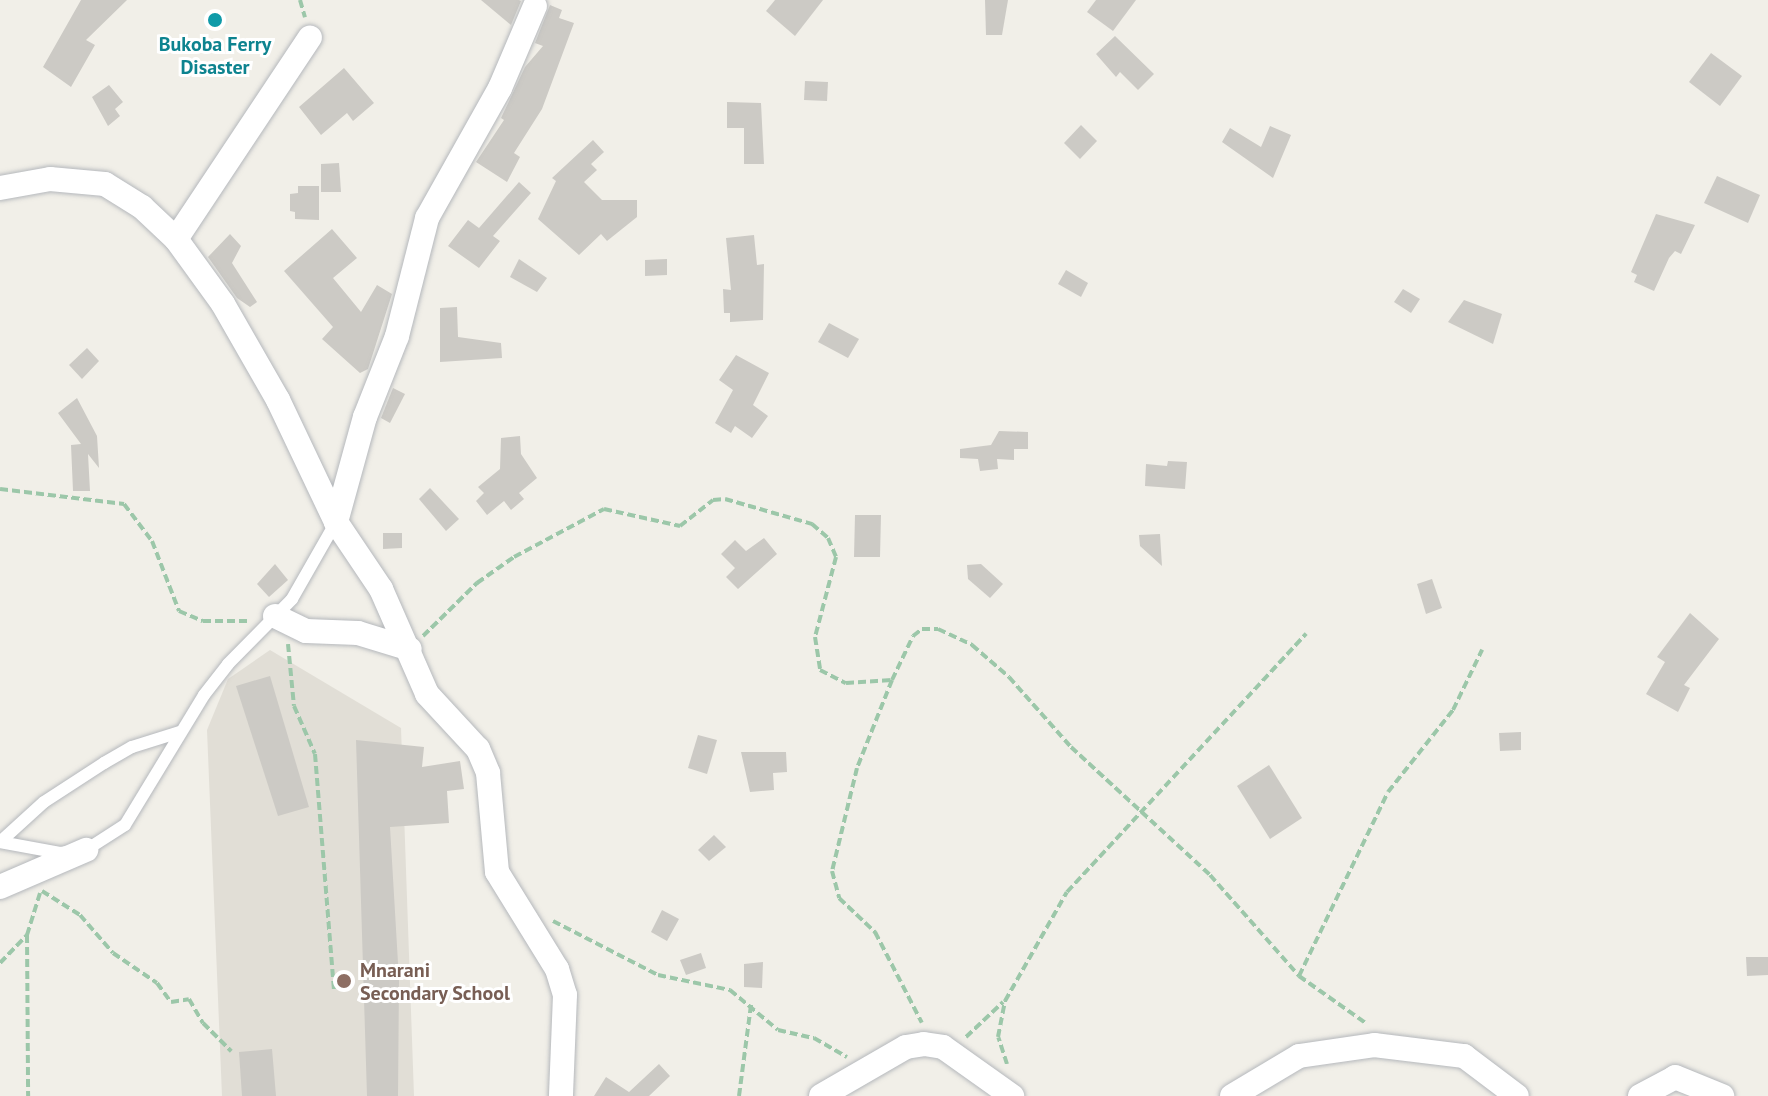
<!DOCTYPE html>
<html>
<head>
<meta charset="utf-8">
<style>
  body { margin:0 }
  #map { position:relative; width:1768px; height:1096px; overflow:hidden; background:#f1efe8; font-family:"PT Sans",sans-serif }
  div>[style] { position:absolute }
  .education>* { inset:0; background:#e1ded6 }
  .building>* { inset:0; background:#cccac5 }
  .path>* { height:4px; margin-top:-2px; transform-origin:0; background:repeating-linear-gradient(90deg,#9cc7a9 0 8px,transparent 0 12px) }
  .roads { filter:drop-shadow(0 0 2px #b5b8bc) drop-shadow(0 0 2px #b5b8bc) }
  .service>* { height:12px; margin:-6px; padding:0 6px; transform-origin:6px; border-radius:6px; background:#fff }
  .minor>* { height:24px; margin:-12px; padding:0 12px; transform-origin:12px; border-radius:12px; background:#fff }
  .dots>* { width:22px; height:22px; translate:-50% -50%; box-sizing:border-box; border:4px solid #fff; border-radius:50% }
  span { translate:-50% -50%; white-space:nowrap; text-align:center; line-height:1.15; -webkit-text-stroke:6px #fff; paint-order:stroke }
  .culture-label { font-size:20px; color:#0d838f; font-weight:700 }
  .education-label { font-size:20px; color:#785e54; font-weight:700 }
  .left { translate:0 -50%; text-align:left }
</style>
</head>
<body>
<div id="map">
  <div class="education">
    <i style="clip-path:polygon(270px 650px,401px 728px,414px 1096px,222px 1096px,207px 730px,228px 679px)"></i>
  </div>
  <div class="building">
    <i style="clip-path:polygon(81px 0,127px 0,86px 40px,95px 45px,71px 87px,43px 67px)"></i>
    <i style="clip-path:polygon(481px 0,519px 0,521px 1px,511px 25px)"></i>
    <i style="clip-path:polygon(775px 0,823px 0,795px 36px,766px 11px)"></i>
    <i style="clip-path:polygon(985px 0,1008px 0,1002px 35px,986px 35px)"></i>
    <i style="clip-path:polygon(1096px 0,1136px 0,1113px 31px,1087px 12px)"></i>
    <i style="clip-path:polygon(550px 5px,562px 10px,559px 18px,574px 23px,542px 109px,514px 153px,520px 157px,507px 182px,476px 162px,504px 120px,501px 118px,525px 67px,543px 46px,535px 43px)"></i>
    <i style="clip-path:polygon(1115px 36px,1154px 74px,1138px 90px,1120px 72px,1116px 77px,1096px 54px)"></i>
    <i style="clip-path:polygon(1711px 53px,1742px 76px,1720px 106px,1689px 82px)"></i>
    <i style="clip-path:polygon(344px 68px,374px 103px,353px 121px,347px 113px,321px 135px,299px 107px)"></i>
    <i style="clip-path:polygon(805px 81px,828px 82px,827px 101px,804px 100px)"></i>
    <i style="clip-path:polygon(109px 85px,123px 102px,115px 109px,120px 116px,108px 126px,92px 97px)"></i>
    <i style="clip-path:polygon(727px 102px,761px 103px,764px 164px,744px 164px,744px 128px,727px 128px)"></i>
    <i style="clip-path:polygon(1081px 125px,1097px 141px,1080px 159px,1064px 143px)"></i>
    <i style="clip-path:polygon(1270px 126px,1291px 135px,1273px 178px,1222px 142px,1230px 128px,1261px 147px)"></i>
    <i style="clip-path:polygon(593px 140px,604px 152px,591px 164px,597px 170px,584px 182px,602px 200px,637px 200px,637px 217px,607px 241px,601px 234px,579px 255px,538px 219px,556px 181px,552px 178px)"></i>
    <i style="clip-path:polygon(339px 163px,341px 192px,321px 192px,321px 164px)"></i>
    <i style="clip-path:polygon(1717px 176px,1760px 195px,1748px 223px,1704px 203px)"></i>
    <i style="clip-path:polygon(519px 182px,531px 193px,493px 236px,500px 241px,479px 268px,448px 246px,468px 220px,479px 228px)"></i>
    <i style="clip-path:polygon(298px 186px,319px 186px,319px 220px,295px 219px,295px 212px,290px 211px,290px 194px,298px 193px)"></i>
    <i style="clip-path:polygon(1656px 214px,1695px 225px,1681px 254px,1675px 251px,1669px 258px,1654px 291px,1634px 282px,1637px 275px,1631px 272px)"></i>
    <i style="clip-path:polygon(332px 229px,357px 258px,333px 278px,361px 312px,377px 285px,392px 294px,368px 369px,360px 373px,322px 339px,333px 327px,284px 271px)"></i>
    <i style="clip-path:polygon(230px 234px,241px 246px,232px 263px,257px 302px,250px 307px,237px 298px,208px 257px)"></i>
    <i style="clip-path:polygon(754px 235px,757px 265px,764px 264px,763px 320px,730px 322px,730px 313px,724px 313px,723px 289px,731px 290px,726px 238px)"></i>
    <i style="clip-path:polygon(519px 259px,547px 278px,537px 292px,510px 277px)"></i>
    <i style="clip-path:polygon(667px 259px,667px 275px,645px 276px,645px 260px)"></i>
    <i style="clip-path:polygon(1066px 270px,1088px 283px,1081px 297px,1058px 284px)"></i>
    <i style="clip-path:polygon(1403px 289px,1420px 299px,1411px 313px,1394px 302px)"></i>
    <i style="clip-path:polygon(1464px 300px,1502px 314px,1493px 344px,1448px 322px)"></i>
    <i style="clip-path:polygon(457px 307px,458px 337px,501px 343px,502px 358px,440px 362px,440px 308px)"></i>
    <i style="clip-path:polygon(829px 323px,859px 339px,848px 358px,818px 342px)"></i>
    <i style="clip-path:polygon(87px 348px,99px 361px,82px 379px,69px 365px)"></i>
    <i style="clip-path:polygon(736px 355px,769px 373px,753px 405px,768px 416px,752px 438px,735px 426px,731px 433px,715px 423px,733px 390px,719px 380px)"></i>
    <i style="clip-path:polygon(393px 388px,405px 394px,390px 423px,381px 418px)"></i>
    <i style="clip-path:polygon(77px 398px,97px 436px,99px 468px,88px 454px,90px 491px,73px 491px,71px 445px,81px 444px,58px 413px)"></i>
    <i style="clip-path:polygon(999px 431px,1028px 432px,1028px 449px,1014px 449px,1014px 460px,997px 459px,998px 469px,980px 471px,978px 459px,960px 458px,960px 449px,991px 445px)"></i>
    <i style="clip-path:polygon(520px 436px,521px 454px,537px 478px,519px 493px,524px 499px,511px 510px,504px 501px,487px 515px,476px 501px,484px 493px,478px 487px,500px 469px,501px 438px)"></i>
    <i style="clip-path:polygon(1168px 461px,1187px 462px,1185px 489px,1145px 486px,1146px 464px,1167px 466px)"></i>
    <i style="clip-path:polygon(430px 488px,459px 519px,446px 531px,419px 499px)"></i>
    <i style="clip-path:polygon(855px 515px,881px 515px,880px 557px,854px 557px)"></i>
    <i style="clip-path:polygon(383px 533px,402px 533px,402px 548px,383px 549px)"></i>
    <i style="clip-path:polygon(1160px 534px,1162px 566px,1140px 546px,1139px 535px)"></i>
    <i style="clip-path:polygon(764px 538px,777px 554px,738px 589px,726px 577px,735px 568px,721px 554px,735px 540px,746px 551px)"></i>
    <i style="clip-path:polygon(275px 564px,288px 580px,269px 597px,257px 584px)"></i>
    <i style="clip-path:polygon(981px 564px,1003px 584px,990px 598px,968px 579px,967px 565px)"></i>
    <i style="clip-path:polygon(1432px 579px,1442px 608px,1426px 614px,1417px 584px)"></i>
    <i style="clip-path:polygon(1690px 613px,1719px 639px,1684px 685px,1690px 688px,1678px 712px,1646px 694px,1665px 662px,1657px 657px)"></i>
    <i style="clip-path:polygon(270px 676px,309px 807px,278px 816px,236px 686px)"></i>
    <i style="clip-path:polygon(1521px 732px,1521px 750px,1500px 751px,1499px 733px)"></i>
    <i style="clip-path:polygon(698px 735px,717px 740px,707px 774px,688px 768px)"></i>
    <i style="clip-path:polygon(356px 740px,424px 747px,422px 767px,460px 761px,464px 789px,447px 791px,449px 823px,390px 827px,399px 980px,398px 1096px,367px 1096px)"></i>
    <i style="clip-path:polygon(741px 752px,786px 752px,787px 772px,773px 773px,774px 790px,750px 792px)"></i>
    <i style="clip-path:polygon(1269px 765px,1302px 818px,1270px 839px,1237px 786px)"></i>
    <i style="clip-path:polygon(714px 835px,726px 847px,709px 861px,698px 850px)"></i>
    <i style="clip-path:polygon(662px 910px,679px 919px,667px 941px,651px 932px)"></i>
    <i style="clip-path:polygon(701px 953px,706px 968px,686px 975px,680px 960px)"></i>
    <i style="clip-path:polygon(1746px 957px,1768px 957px,1768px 975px,1747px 976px)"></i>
    <i style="clip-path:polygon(763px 962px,762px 988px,744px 987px,744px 964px)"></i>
    <i style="clip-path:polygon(272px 1049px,276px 1096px,242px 1096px,239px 1052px)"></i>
    <i style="clip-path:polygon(659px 1064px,670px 1076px,649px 1096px,594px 1096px,606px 1077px,629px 1092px)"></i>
  </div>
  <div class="path">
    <i style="left:300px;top:0;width:18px;rotate:74deg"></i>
    <i style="left:0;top:489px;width:125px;rotate:6.9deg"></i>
    <i style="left:124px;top:504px;width:46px;rotate:52.9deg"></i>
    <i style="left:152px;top:541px;width:75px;rotate:68.9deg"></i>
    <i style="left:179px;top:611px;width:26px;rotate:23deg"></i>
    <i style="left:203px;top:621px;width:46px"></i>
    <i style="left:423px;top:636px;width:76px;rotate:-44.5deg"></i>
    <i style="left:477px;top:583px;width:45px;rotate:-35.1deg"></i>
    <i style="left:514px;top:557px;width:102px;rotate:-28.1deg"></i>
    <i style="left:604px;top:509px;width:78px;rotate:12.6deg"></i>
    <i style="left:680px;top:526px;width:42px;rotate:-38.2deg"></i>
    <i style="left:713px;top:500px;width:12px;rotate:-5deg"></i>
    <i style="left:725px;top:499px;width:91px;rotate:16deg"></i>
    <i style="left:812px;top:524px;width:21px;rotate:41deg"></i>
    <i style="left:828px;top:538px;width:21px;rotate:67deg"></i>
    <i style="left:836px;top:557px;width:83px;rotate:104.7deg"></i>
    <i style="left:815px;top:637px;width:33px;rotate:81deg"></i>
    <i style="left:820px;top:670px;width:29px;rotate:27deg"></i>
    <i style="left:846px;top:683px;width:46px;rotate:-3.7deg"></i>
    <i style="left:892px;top:680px;width:49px;rotate:-64.5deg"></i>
    <i style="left:913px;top:636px;width:11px;rotate:-38deg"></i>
    <i style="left:922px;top:629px;width:16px"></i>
    <i style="left:938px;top:629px;width:38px;rotate:25deg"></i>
    <i style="left:972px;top:645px;width:49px;rotate:40.9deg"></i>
    <i style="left:1009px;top:677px;width:94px;rotate:48.5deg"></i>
    <i style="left:1071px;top:747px;width:189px;rotate:42.6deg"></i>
    <i style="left:1210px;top:875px;width:135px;rotate:48.6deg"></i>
    <i style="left:1299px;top:976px;width:83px;rotate:35.2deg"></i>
    <i style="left:288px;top:644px;width:62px;rotate:84.5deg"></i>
    <i style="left:294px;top:706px;width:52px;rotate:66.4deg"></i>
    <i style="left:315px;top:754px;width:237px;rotate:85.4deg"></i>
    <i style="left:892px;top:680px;width:95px;rotate:111.7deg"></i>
    <i style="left:857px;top:768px;width:106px;rotate:103.6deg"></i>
    <i style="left:832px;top:871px;width:28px;rotate:75deg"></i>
    <i style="left:839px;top:898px;width:50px;rotate:43.4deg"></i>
    <i style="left:875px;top:932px;width:102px;rotate:62.7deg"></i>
    <i style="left:42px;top:891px;width:45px;rotate:32.3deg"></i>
    <i style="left:80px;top:915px;width:50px;rotate:49deg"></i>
    <i style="left:113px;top:953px;width:53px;rotate:34.3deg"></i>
    <i style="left:157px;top:983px;width:24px;rotate:54deg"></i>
    <i style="left:171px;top:1002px;width:18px;rotate:-9deg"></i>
    <i style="left:189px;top:999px;width:28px;rotate:60deg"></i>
    <i style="left:203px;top:1023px;width:40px;rotate:45deg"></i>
    <i style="left:553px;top:921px;width:118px;rotate:27.2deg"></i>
    <i style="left:658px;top:975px;width:74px;rotate:11.8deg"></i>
    <i style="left:730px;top:990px;width:62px;rotate:39.8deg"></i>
    <i style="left:778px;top:1030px;width:37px;rotate:13deg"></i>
    <i style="left:814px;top:1038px;width:38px;rotate:30deg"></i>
    <i style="left:27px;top:935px;width:161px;rotate:89.6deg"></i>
    <i style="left:0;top:963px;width:39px;rotate:-46deg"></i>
    <i style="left:27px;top:935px;width:44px;rotate:-72.8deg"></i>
    <i style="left:1299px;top:976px;width:204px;rotate:-64.2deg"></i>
    <i style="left:1388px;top:792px;width:105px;rotate:-51.6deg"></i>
    <i style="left:1453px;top:710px;width:67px;rotate:-64.2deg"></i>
    <i style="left:966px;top:1037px;width:51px;rotate:-43.4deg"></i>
    <i style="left:1007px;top:1064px;width:28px;rotate:-108deg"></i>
    <i style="left:998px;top:1037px;width:37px;rotate:-79deg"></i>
    <i style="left:1005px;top:1001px;width:125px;rotate:-60.4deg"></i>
    <i style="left:1067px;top:892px;width:352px;rotate:-47.2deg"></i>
    <i style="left:739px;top:1096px;width:92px;rotate:-82.5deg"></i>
  </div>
  <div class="roads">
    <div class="service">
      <i style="left:0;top:842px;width:61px;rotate:10.4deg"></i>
      <i style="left:60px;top:853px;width:26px;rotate:-7deg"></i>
      <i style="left:86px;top:850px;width:46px;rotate:-32.7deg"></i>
      <i style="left:125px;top:825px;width:152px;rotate:-58.7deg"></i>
      <i style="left:204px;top:695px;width:39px;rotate:-52deg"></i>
      <i style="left:228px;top:664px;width:91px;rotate:-45.4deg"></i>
      <i style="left:292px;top:599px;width:89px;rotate:-60.3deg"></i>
      <i style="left:0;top:842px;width:59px;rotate:-42.3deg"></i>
      <i style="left:44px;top:802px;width:72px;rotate:-33deg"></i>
      <i style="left:104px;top:763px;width:32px;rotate:-30deg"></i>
      <i style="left:132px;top:747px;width:50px;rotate:-17.4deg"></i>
    </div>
    <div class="minor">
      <i style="left:0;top:188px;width:51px;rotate:-10.2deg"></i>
      <i style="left:50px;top:179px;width:55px;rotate:5.2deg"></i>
      <i style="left:105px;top:184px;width:44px;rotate:31.9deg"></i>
      <i style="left:142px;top:207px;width:47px;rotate:43.3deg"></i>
      <i style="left:176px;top:239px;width:80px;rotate:54.1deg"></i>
      <i style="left:223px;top:304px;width:111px;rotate:60.2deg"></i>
      <i style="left:278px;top:400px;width:135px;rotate:64.6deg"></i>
      <i style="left:336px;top:522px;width:81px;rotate:56.1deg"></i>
      <i style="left:381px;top:589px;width:115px;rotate:66.3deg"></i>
      <i style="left:427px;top:694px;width:75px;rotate:47.2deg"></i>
      <i style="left:478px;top:749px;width:26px;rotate:67deg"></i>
      <i style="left:488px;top:773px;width:99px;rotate:84.8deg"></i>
      <i style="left:497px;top:872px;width:114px;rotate:58.3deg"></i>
      <i style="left:557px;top:969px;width:27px;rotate:73deg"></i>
      <i style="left:565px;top:995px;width:101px;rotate:92.3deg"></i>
      <i style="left:176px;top:239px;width:242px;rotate:-56.4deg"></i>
      <i style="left:336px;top:522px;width:109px;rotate:-74.6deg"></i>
      <i style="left:365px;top:417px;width:87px;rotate:-68.4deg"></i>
      <i style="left:397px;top:336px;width:122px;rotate:-75.7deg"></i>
      <i style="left:427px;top:218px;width:149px;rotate:-60.7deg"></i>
      <i style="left:500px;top:88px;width:89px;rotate:-66.9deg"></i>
      <i style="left:275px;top:616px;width:34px;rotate:26deg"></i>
      <i style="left:306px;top:631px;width:52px;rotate:2.2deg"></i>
      <i style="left:358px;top:633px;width:54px;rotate:17.1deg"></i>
      <i style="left:0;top:887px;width:94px;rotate:-23.3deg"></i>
      <i style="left:821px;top:1096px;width:98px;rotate:-30deg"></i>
      <i style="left:906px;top:1047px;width:18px;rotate:-9deg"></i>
      <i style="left:924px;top:1044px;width:19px;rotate:9deg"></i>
      <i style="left:943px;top:1047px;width:85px;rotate:35.4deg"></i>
      <i style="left:1232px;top:1096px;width:78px;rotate:-30.8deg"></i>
      <i style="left:1299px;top:1056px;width:76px;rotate:-8.3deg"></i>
      <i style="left:1374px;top:1045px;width:91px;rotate:7deg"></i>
      <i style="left:1464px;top:1056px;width:66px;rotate:37deg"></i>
      <i style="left:1640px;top:1096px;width:40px;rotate:-28deg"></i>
      <i style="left:1675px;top:1077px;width:51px;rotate:22deg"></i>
    </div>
  </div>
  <div class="dots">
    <i style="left:215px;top:20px;background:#0f9aa8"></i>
    <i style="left:344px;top:981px;background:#8d6e63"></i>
  </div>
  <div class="culture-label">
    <span style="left:215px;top:56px">Bukoba Ferry<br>Disaster</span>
  </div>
  <div class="education-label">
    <span class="left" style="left:360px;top:982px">Mnarani<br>Secondary School</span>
  </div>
</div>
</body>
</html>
